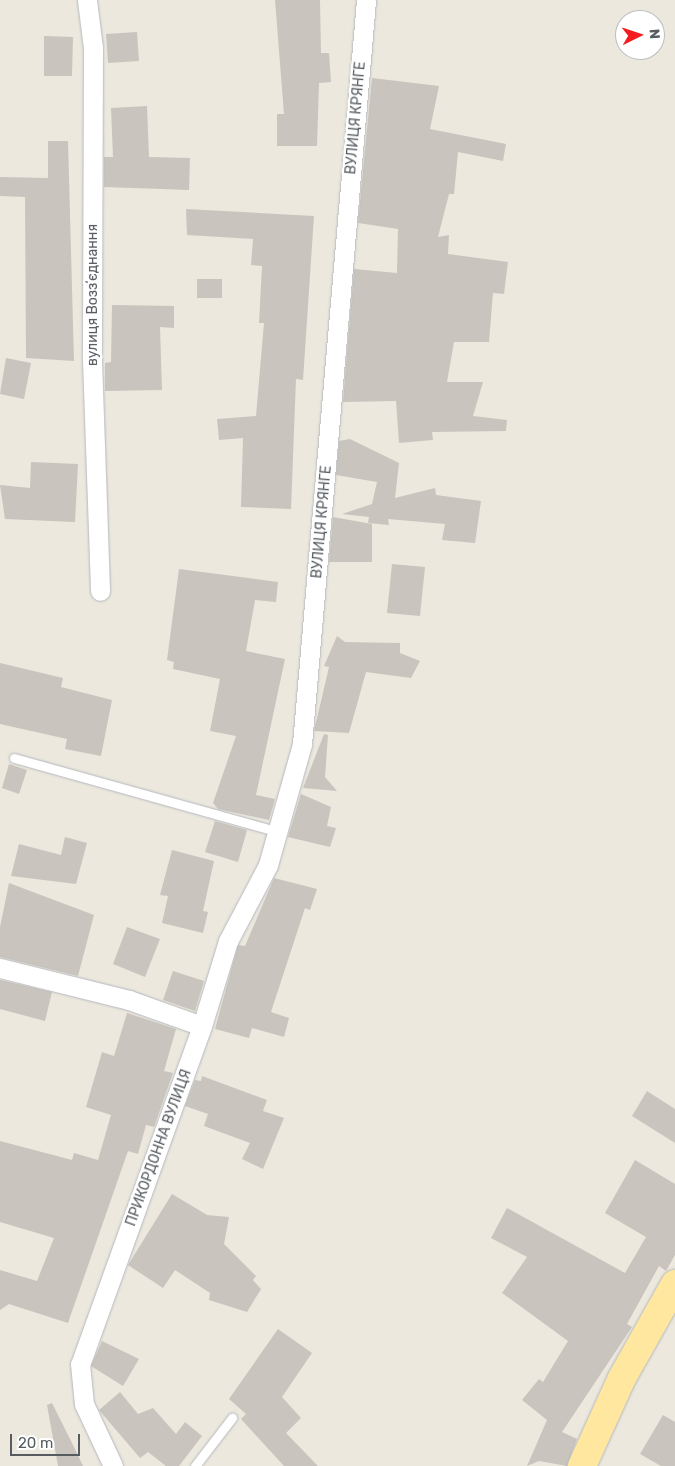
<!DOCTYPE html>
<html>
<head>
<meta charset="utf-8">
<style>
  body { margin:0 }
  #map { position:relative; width:675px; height:1466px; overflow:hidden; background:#ece8de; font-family:Rubik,sans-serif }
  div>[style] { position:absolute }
  .building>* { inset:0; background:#c9c4bd }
  .roads { filter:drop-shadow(0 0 1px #b4b8bd) drop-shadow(0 0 1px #b4b8bd) }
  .lane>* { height:9px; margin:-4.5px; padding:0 4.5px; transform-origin:4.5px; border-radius:4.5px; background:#fff }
  .street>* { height:19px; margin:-9.5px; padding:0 9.5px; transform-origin:9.5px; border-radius:9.5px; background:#fff }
  .primary>* { height:28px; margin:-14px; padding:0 14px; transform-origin:14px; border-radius:14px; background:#ffe7a0 }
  span { translate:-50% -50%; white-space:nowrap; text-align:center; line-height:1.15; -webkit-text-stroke:5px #fff; paint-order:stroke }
  .street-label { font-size:14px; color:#575c61 }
  .north { position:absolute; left:615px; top:10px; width:50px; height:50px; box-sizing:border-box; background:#fff; border:1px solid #bcbec0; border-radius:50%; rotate:86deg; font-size:14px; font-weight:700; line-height:20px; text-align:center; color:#575c61 }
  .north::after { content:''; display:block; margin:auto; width:18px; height:22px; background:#f51b1f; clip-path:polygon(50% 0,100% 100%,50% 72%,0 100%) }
  .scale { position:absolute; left:10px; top:1434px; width:70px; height:22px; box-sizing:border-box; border:2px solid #575c61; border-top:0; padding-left:6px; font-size:15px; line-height:18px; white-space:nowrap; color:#575c61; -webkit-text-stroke:4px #fff; paint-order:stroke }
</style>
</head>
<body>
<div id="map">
  <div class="building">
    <i style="clip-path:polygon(275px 0,320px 0,321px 53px,329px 53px,331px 82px,319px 83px,317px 146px,277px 146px,277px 114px,284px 114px)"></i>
    <i style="clip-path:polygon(137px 32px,139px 61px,108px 63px,106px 34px)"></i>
    <i style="clip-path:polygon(44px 36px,73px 37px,72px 76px,44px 76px)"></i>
    <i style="clip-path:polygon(372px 78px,439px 86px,430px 129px,506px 144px,503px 161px,458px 152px,454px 194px,449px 194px,438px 237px,449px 235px,448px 254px,508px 262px,504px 294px,493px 293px,489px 342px,454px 342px,447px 382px,483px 382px,473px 416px,507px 420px,506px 431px,432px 432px,433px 440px,399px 443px,396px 401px,343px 402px,354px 269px,397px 273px,398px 229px,358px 223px)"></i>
    <i style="clip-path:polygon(147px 106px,149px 157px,190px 158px,189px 190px,104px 187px,104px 157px,113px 157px,111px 108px)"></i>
    <i style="clip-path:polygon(48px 141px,68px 141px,74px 361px,26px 358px,25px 197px,0 196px,0 177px,48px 178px)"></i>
    <i style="clip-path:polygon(186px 209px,314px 216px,303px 380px,296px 379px,291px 509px,241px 507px,243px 438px,219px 440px,217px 419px,256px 416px,264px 323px,259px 323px,262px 266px,251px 265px,253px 239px,187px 235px)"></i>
    <i style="clip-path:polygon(197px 279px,222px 279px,222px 298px,197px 298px)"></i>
    <i style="clip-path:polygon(112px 305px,174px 306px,174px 328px,160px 327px,162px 390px,105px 391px,105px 363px,111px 362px)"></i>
    <i style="clip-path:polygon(6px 358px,31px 363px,24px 399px,0 394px)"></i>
    <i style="clip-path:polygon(350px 439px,399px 463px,395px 498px,435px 488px,436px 495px,481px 501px,475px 543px,442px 540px,445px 524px,388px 519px,389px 525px,368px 523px,369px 517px,342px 514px,372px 504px,377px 482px,336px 475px,339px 441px)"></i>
    <i style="clip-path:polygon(31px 462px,78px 464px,75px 522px,5px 519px,0 485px,30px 488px)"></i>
    <i style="clip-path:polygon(333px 517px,372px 524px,372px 562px,329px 562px)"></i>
    <i style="clip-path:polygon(392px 564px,425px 567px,420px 616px,387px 613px)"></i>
    <i style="clip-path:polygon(179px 569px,278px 582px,276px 602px,255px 600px,246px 651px,285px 659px,256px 795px,275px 799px,269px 820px,218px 809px,213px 803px,236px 736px,210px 731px,220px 679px,173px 669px,174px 662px,167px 660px)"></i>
    <i style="clip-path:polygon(337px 636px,345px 642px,400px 643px,400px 653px,420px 661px,411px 678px,366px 672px,349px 733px,314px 731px,329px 667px,324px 666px)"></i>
    <i style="clip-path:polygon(0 663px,63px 678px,61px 687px,112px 700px,101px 756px,65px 749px,67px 739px,0 724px)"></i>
    <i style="clip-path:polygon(324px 734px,328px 735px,325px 777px,337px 791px,303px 788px)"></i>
    <i style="clip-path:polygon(9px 764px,27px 770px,19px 794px,2px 788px)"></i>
    <i style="clip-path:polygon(301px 794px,331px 807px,327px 826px,336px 828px,330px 847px,288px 837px)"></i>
    <i style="clip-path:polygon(215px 821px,247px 830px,238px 862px,205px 852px)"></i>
    <i style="clip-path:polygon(65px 837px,87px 843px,76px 884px,11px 876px,19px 844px,61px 855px)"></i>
    <i style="clip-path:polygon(172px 850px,214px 861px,203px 911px,208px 912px,203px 933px,162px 923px,168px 896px,160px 895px)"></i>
    <i style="clip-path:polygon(274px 878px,317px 889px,310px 910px,305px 908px,271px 1012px,289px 1018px,284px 1037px,252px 1028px,249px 1038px,215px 1029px,238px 945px,245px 946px)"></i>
    <i style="clip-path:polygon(9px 883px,94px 915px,78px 976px,0 957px,0 927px)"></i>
    <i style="clip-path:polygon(127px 927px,160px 939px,145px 977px,113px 964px)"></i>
    <i style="clip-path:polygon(173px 971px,204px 981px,195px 1011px,163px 1000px)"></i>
    <i style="clip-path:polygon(0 980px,52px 992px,45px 1021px,0 1009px)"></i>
    <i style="clip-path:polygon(127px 1013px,176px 1029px,164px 1071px,173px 1073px,154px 1127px,146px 1125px,138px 1154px,128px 1151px,68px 1323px,9px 1304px,0 1310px,0 1270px,37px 1281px,54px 1238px,0 1222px,0 1141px,72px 1160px,74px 1153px,98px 1160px,111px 1115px,86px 1107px,102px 1052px,114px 1056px)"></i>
    <i style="clip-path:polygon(202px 1076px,267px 1100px,263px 1111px,284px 1118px,263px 1169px,242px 1159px,250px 1143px,204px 1126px,208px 1114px,185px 1106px,195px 1080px,201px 1081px)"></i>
    <i style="clip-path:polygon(647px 1091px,675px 1109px,675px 1143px,632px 1116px)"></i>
    <i style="clip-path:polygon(635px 1160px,675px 1184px,675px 1255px,666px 1271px,659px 1266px,627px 1324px,632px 1327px,562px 1432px,577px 1439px,567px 1466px,539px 1461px,527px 1466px,547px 1420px,522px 1400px,539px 1379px,543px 1382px,568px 1341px,502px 1293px,527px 1257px,491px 1238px,507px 1208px,625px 1273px,646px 1237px,605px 1213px)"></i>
    <i style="clip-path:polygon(172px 1194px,207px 1215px,229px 1217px,224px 1244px,256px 1276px,253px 1280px,261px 1289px,247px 1312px,209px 1300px,210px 1293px,175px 1270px,163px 1288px,128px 1265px)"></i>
    <i style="clip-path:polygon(278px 1329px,312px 1353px,282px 1397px,301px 1418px,286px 1433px,318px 1466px,284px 1466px,241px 1419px,246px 1414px,229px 1399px)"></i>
    <i style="clip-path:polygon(102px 1341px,139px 1359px,123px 1386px,91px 1366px)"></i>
    <i style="clip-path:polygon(120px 1392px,138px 1414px,153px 1408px,176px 1434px,185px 1422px,202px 1436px,179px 1466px,166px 1466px,148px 1452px,140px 1458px,99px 1410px)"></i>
    <i style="clip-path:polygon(52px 1403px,74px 1447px,83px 1466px,58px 1466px,47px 1405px)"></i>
    <i style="clip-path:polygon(663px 1415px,675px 1422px,675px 1466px,661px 1466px,640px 1454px)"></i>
  </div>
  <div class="roads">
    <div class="lane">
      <i style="left:14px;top:758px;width:275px;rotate:15.6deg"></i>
      <i style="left:195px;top:1466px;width:61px;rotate:-52.4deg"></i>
    </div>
    <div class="street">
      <i style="left:87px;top:0;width:48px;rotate:82.9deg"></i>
      <i style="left:93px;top:48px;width:312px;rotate:90.2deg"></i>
      <i style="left:92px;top:360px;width:231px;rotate:88deg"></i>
      <i style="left:0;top:968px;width:133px;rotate:13.9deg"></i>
      <i style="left:129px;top:1000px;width:77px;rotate:19.6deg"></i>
      <i style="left:202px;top:1026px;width:359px;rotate:109.8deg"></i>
      <i style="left:80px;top:1364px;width:40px;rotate:84.3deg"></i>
      <i style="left:84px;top:1404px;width:68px;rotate:64.9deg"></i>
      <i style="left:202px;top:1026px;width:89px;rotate:-73deg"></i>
      <i style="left:228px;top:941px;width:86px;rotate:-62.2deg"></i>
      <i style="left:268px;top:865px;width:126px;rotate:-74.3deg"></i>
      <i style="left:302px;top:744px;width:747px;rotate:-85.08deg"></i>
    </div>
    <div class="primary">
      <i style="left:582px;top:1466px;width:97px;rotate:-65.6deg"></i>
      <i style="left:622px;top:1378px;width:108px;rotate:-60.6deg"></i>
    </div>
  </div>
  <div class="street-label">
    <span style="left:356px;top:118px;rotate:-85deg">ВУЛИЦЯ КРЯНГЕ</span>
    <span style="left:93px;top:295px;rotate:-90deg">вулиця Воззʼєднання</span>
    <span style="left:322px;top:522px;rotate:-85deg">ВУЛИЦЯ КРЯНГЕ</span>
    <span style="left:159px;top:1148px;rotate:-70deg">ПРИКОРДОННА ВУЛИЦЯ</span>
  </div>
  <div class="north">N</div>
  <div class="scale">20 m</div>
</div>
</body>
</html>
